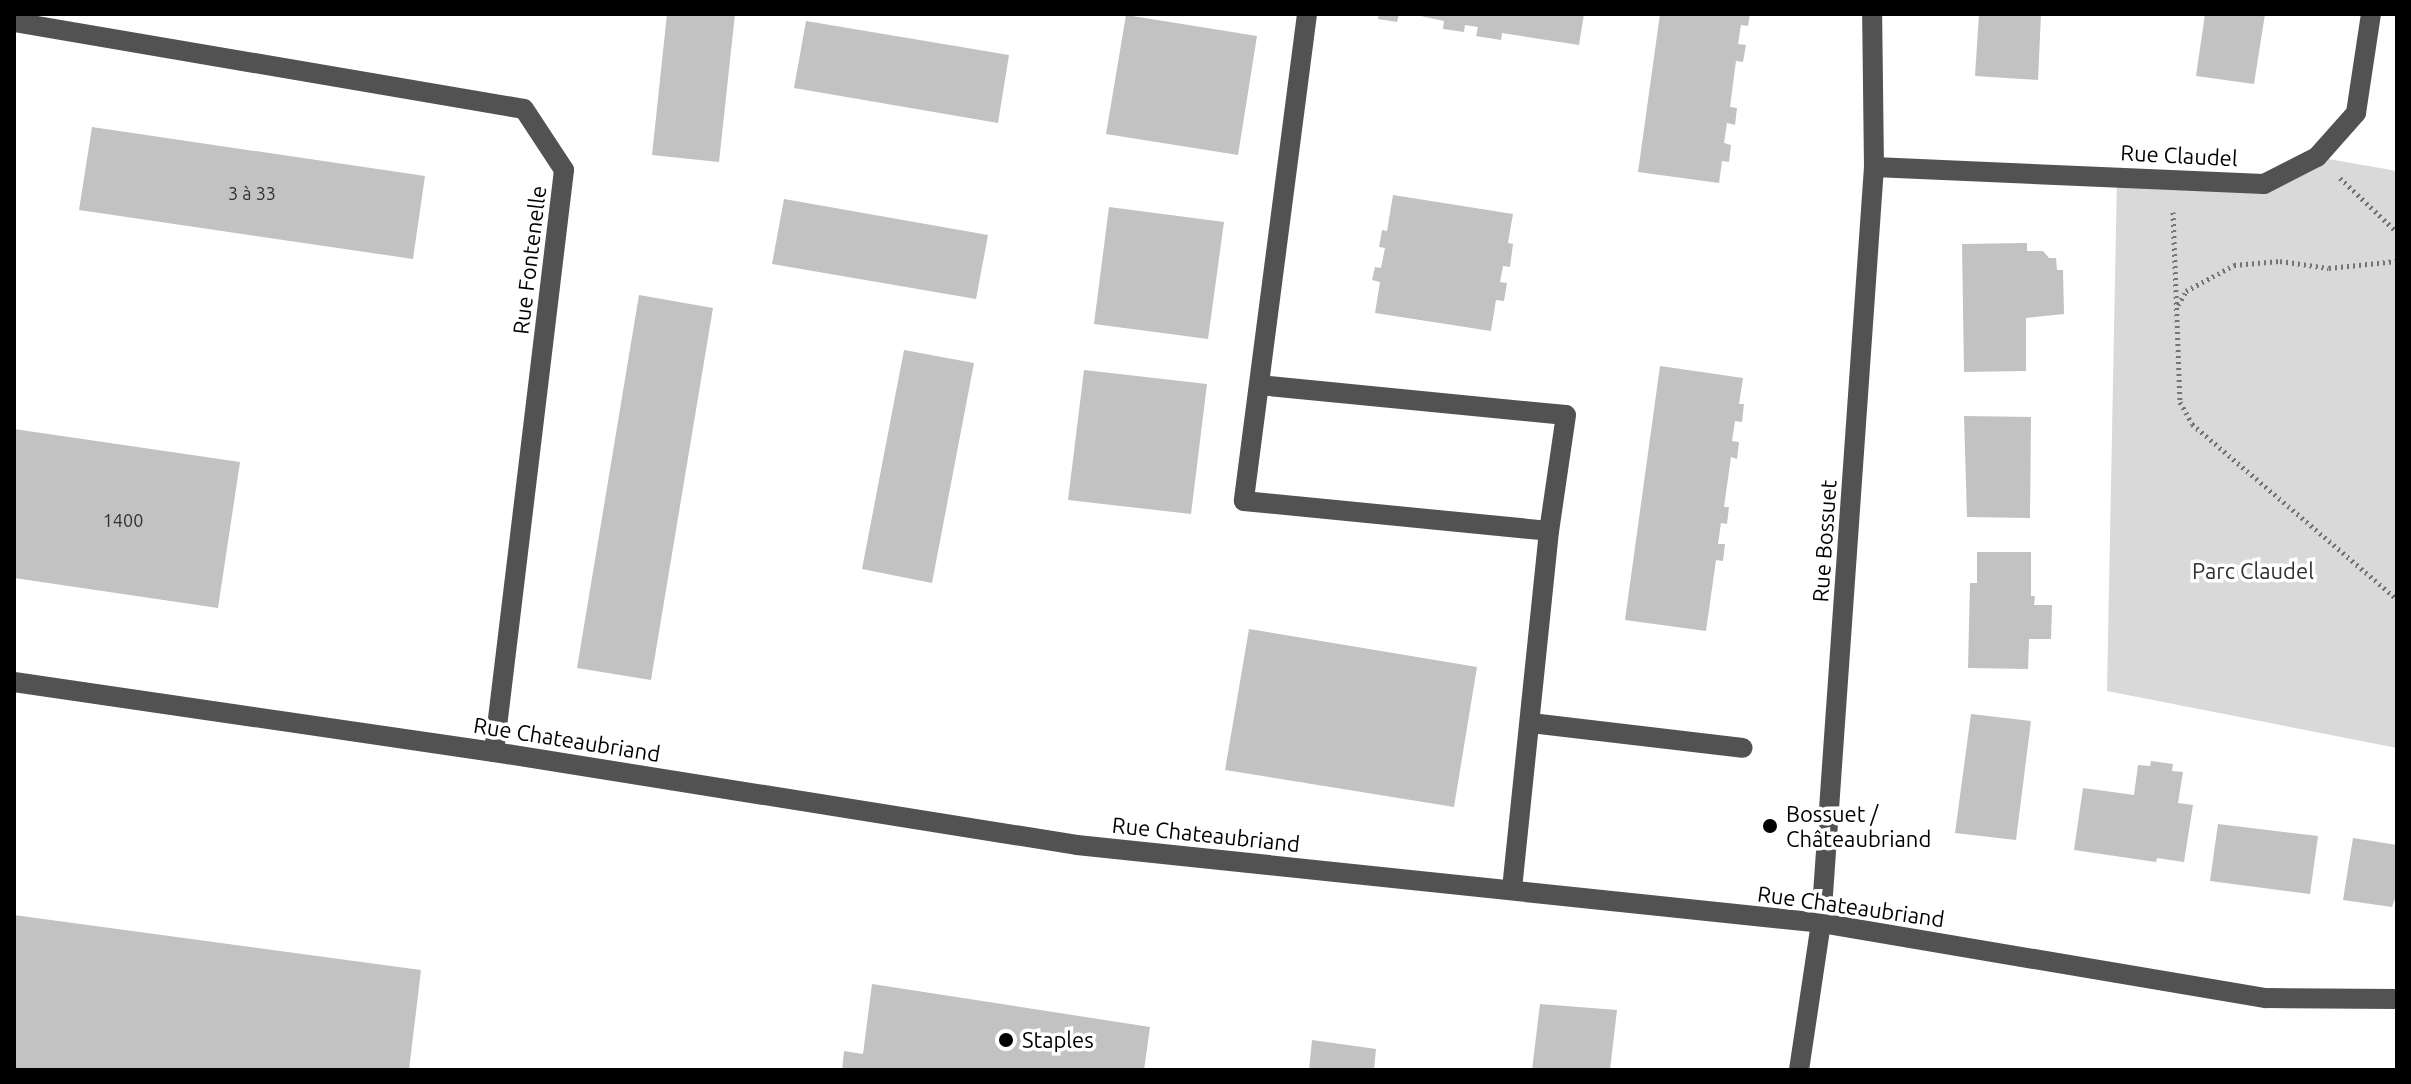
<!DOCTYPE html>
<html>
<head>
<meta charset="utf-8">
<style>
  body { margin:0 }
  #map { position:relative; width:2411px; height:1084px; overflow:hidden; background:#fff; font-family:Ubuntu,sans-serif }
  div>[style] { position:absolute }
  .green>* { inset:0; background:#d9d9d9 }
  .building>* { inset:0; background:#c2c2c2 }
  .path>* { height:5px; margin-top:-2.5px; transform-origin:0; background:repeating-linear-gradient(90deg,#747474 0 2px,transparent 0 6px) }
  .minor>* { height:20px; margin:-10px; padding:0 10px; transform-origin:10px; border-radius:10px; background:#525252 }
  .dots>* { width:22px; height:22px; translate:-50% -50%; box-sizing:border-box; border:4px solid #fff; border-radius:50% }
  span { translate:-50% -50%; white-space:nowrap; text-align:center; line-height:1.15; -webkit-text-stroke:7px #fff; paint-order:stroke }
  .number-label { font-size:18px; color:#303030 }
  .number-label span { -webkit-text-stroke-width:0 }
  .street-label { font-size:22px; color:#000 }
  .park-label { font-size:22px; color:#303030 }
  .poi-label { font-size:22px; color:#000 }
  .left { translate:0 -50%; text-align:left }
  .frame { position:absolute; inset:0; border:16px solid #000; pointer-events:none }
</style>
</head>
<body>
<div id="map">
  <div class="green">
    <i style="clip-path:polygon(2317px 157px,2397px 171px,2397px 748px,2107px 691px,2117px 176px,2264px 184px)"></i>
  </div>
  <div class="building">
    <i style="clip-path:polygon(667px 14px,735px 14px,719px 162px,652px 155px)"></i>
    <i style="clip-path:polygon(1379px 14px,1399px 14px,1397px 22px,1378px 19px)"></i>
    <i style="clip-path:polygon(1411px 14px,1584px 14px,1579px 45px,1502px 33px,1501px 40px,1476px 36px,1478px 27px,1465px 25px,1464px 32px,1443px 29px,1444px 21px)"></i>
    <i style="clip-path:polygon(1660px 14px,1750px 14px,1748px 26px,1741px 25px,1738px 44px,1746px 45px,1743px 62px,1736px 61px,1730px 107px,1737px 108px,1735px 125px,1727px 123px,1724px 143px,1731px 145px,1729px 162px,1722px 161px,1719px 183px,1638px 172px)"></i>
    <i style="clip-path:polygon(1979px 14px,2041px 14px,2038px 80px,1975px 76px)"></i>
    <i style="clip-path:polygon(2205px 14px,2265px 14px,2254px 84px,2196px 76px)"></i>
    <i style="clip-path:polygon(1126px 15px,1257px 36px,1238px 155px,1106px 134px)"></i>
    <i style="clip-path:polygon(806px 21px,1009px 55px,998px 123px,794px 88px)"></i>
    <i style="clip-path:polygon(92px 127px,425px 176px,413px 259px,79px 210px)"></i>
    <i style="clip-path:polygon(1393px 195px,1513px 214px,1508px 243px,1513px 244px,1510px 267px,1503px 266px,1500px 282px,1507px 283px,1504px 301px,1496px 300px,1491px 331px,1375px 313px,1380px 282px,1372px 280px,1375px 267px,1381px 268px,1385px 248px,1379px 247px,1382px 230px,1387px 231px)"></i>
    <i style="clip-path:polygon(784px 199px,988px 235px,976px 299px,772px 264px)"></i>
    <i style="clip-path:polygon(1109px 207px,1224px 222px,1208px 339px,1094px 324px)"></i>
    <i style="clip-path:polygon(2027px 243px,2027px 251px,2043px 251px,2049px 258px,2056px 258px,2057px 270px,2063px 270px,2064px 314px,2026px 318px,2026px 371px,1964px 372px,1962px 244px)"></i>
    <i style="clip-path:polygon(639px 295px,713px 308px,651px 680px,577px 668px)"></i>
    <i style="clip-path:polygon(904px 350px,974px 363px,932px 583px,862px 569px)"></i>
    <i style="clip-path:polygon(1660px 366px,1743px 378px,1739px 404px,1744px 404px,1742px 422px,1735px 421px,1732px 441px,1739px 442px,1737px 459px,1731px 457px,1724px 507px,1729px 507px,1727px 524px,1721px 523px,1718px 544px,1725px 544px,1723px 561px,1716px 560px,1706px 631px,1625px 620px)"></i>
    <i style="clip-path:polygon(1084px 370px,1207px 384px,1191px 514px,1068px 500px)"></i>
    <i style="clip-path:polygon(1964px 416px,2031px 417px,2030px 518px,1967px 517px)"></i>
    <i style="clip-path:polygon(14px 429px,240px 462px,218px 608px,14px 578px)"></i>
    <i style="clip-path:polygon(1977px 552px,2031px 552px,2031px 596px,2035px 596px,2034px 605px,2052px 605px,2051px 639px,2029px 639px,2028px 669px,1968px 668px,1970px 583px,1977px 583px)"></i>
    <i style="clip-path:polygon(1249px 629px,1477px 667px,1454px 807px,1225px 770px)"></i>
    <i style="clip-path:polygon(1971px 714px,2031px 721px,2016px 840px,1955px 833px)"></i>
    <i style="clip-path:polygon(2151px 761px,2173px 764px,2172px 771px,2183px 772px,2178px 803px,2193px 805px,2184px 862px,2157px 858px,2156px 862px,2074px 850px,2083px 788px,2134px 795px,2138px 765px,2150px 766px)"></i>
    <i style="clip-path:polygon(2218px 824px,2318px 836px,2310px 894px,2210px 881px)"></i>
    <i style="clip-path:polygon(2353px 838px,2397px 845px,2397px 893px,2392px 907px,2343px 900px)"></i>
    <i style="clip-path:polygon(14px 915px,421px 970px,409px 1070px,14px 1070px)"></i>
    <i style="clip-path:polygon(872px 984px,1150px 1027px,1144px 1070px,842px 1070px,844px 1051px,863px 1054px)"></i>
    <i style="clip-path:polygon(1540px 1004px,1617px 1010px,1610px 1070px,1532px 1070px)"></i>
    <i style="clip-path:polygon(1312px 1040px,1376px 1049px,1374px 1070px,1309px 1070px)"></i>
  </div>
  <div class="path">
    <i style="left:2340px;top:178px;width:79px;rotate:43.5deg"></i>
    <i style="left:2173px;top:212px;width:190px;rotate:87.9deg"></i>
    <i style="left:2180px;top:402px;width:25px;rotate:61deg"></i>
    <i style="left:2192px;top:424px;width:270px;rotate:40.5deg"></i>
    <i style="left:2178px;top:305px;width:16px;rotate:-60deg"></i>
    <i style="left:2186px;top:291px;width:55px;rotate:-28.4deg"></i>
    <i style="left:2234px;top:265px;width:46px;rotate:-5deg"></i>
    <i style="left:2280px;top:261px;width:49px;rotate:8.1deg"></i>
    <i style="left:2329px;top:268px;width:68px;rotate:-5.9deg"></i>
  </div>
  <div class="minor">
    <i style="left:1307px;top:14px;width:491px;rotate:97.4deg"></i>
    <i style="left:1244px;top:501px;width:306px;rotate:5.6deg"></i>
    <i style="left:1549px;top:531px;width:361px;rotate:95.9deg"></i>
    <i style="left:14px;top:22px;width:517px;rotate:9.68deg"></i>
    <i style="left:524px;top:109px;width:73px;rotate:56.7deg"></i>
    <i style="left:564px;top:170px;width:586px;rotate:96.86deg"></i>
    <i style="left:1874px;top:167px;width:390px;rotate:2.5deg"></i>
    <i style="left:2264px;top:184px;width:59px;rotate:-27deg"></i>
    <i style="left:2317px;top:157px;width:59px;rotate:-48.4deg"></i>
    <i style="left:2356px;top:113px;width:100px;rotate:-81.4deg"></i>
    <i style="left:1259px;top:385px;width:308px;rotate:5.6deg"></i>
    <i style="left:1566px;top:415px;width:117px;rotate:98.3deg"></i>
    <i style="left:14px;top:682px;width:485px;rotate:8.3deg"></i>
    <i style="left:494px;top:752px;width:590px;rotate:9.06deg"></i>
    <i style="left:1077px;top:845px;width:748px;rotate:5.98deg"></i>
    <i style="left:1821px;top:923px;width:451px;rotate:9.6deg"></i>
    <i style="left:2266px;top:998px;width:131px;rotate:0.4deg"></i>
    <i style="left:1531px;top:723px;width:213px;rotate:6.7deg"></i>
    <i style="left:1799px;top:1070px;width:149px;rotate:-81.5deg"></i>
    <i style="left:1821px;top:923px;width:758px;rotate:-85.99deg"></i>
    <i style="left:1874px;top:167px;width:153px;rotate:-90.7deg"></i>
  </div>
  <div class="dots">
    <i style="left:1770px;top:826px;background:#000"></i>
    <i style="left:1006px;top:1040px;background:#000"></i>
  </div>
  <div class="number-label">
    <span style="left:252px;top:193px">3 à 33</span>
    <span style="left:123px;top:520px">1400</span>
  </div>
  <div class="street-label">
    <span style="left:2179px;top:155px;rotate:3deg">Rue Claudel</span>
    <span style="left:529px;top:260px;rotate:-83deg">Rue Fontenelle</span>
    <span style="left:1824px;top:541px;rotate:-86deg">Rue Bossuet</span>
    <span style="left:567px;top:739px;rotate:9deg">Rue Chateaubriand</span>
    <span style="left:1206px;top:834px;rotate:6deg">Rue Chateaubriand</span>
    <span style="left:1851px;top:906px;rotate:8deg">Rue Chateaubriand</span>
  </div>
  <div class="park-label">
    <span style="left:2253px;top:571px">Parc Claudel</span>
  </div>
  <div class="poi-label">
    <span class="left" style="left:1786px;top:826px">Bossuet /<br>Châteaubriand</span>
    <span class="left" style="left:1022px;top:1040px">Staples</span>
  </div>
  <div class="frame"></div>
</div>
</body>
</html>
